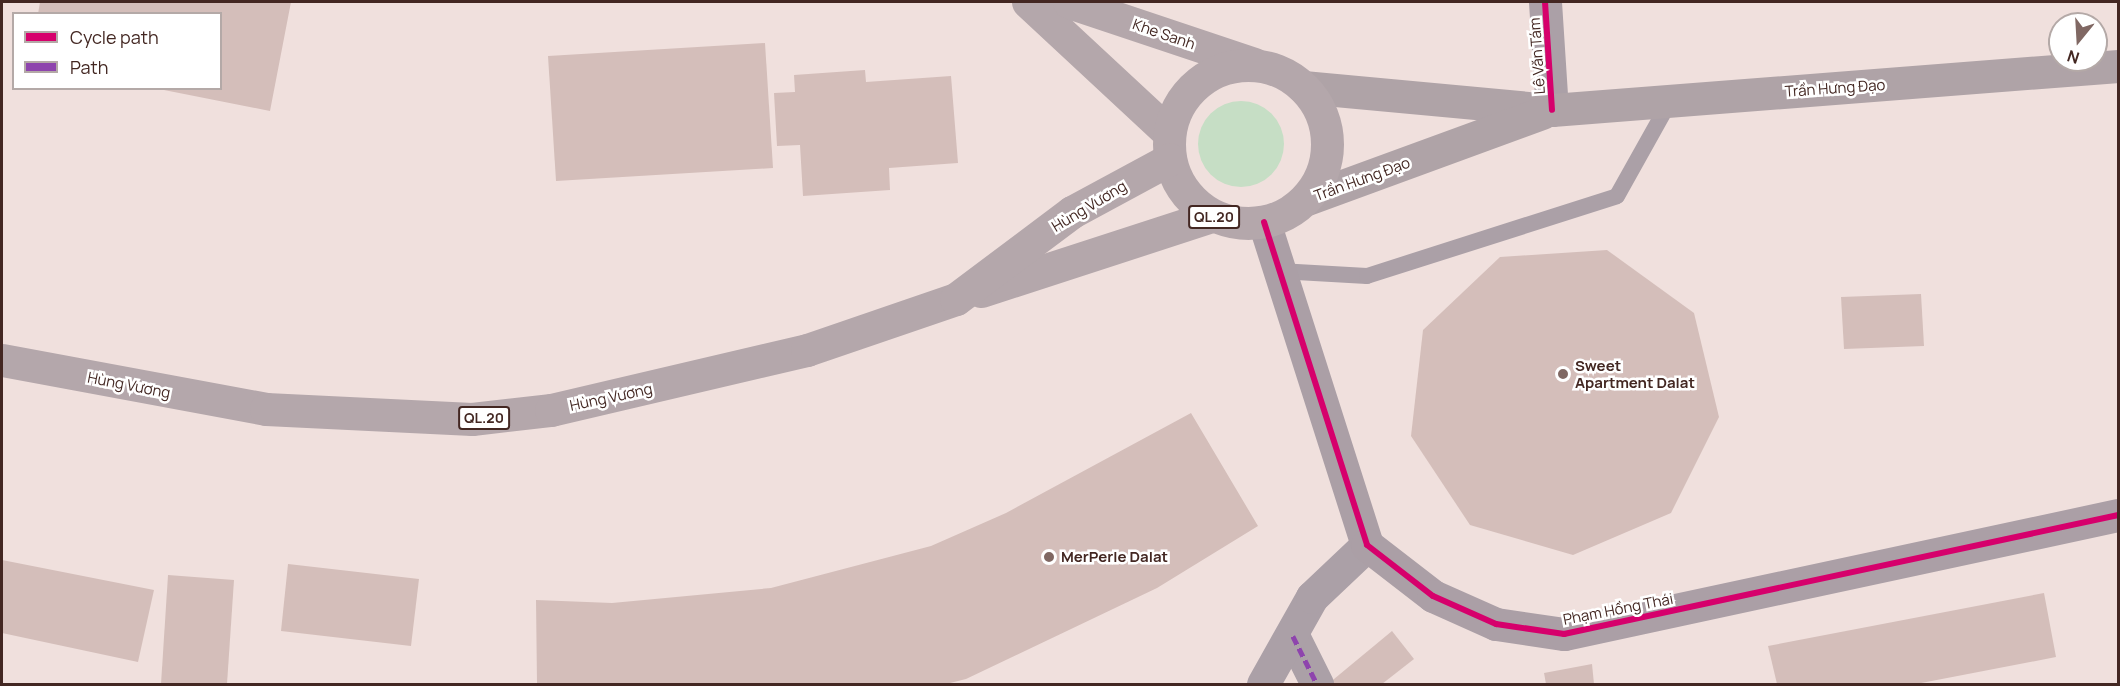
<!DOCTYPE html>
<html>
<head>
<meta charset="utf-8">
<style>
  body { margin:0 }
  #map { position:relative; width:2120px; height:686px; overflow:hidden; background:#f0e0dd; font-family:Manrope,sans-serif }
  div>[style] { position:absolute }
  .green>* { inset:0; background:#c6dec5 }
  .round { border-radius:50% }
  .building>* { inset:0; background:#d4beba }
  .lane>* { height:16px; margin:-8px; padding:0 8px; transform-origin:8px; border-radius:8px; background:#aba0a7 }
  .street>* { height:33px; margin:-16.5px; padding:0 16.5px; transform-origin:16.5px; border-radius:16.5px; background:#aba0a7 }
  .secondary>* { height:33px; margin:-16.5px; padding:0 16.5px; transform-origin:16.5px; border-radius:16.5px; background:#ab9fa6 }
  .primary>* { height:33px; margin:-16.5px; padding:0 16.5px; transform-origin:16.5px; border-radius:16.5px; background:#afa3a7 }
  .highway>* { height:33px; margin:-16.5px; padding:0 16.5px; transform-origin:16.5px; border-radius:16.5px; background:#b4a7ab }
  .highway>.ring { margin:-16.5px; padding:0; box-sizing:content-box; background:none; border:33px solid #b4a7ab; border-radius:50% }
  .quiet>* { height:4.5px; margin-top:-2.25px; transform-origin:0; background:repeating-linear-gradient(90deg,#8e44ad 0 9px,transparent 0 13.5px) }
  .cycleway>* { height:6px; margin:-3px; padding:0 3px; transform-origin:3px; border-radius:3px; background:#d6006c }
  .dots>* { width:16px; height:16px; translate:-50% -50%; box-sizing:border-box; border:3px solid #fff; border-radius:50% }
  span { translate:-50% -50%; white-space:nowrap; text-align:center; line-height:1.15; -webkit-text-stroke:5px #fff; paint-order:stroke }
  .shield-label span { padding:2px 4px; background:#fff; border:2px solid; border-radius:4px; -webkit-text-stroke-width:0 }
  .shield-label { font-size:14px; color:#432722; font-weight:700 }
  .street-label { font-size:15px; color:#432722 }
  .poi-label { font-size:15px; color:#432722; font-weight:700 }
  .left { translate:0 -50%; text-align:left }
  .frame { position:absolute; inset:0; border:3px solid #432722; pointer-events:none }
  .legend { position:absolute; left:12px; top:12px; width:210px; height:78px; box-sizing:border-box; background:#fff; border:2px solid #b4a9a7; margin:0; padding:8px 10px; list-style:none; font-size:18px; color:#432722 }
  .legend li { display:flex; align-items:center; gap:12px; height:30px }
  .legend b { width:30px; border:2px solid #b4a9a7 }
  .north { position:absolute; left:2048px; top:12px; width:60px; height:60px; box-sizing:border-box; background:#fff; border:2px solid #b4a9a7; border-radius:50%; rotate:198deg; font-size:16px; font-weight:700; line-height:24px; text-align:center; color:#432722 }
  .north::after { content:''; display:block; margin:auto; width:21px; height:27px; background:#806863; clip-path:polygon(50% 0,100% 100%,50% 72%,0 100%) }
</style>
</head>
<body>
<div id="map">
  <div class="green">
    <i class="round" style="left:1198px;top:101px;width:86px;height:86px"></i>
  </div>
  <div class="building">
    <i style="clip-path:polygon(40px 2px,291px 2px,270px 111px,164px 90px,220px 88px,220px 14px,38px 14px)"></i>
    <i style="clip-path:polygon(765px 43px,773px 168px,556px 181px,548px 56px)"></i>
    <i style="clip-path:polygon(865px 70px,866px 82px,951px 76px,958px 163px,889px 168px,890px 190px,803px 196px,800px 145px,777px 146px,774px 93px,795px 92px,794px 75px)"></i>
    <i style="clip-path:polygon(1607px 250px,1694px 313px,1719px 417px,1671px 513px,1573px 555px,1470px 525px,1411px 436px,1423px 330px,1500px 257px)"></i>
    <i style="clip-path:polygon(1921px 294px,1924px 346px,1844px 349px,1841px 297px)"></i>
    <i style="clip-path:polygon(1191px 413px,1258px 526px,1157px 588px,966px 679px,946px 684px,537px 684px,536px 600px,612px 603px,771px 588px,931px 546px,1006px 513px)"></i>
    <i style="clip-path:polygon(2px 560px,154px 590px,138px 662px,2px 633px)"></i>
    <i style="clip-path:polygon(288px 564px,419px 579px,411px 646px,281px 631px)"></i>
    <i style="clip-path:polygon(168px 575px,234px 580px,227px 684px,161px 684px)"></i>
    <i style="clip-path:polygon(2044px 593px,2056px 657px,1916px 684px,1777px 684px,1768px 646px)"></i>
    <i style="clip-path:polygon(1392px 631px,1414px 659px,1382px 684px,1328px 684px)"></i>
    <i style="clip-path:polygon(1592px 664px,1594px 684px,1546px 684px,1544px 673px)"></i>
  </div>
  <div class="lane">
    <i style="left:1279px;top:271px;width:88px;rotate:3.3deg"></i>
    <i style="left:1367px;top:276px;width:262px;rotate:-17.7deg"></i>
    <i style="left:1617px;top:196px;width:109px;rotate:-60.8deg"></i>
  </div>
  <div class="street">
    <i style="left:1545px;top:2px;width:108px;rotate:86.3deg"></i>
    <i style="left:1293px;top:636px;width:54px;rotate:63.4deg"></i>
    <i style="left:1263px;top:684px;width:100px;rotate:-60.6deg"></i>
    <i style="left:1312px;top:597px;width:76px;rotate:-43.4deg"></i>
  </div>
  <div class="secondary">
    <i style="left:1264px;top:222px;width:339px;rotate:72.3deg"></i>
    <i style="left:1367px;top:545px;width:83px;rotate:37.7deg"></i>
    <i style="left:1433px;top:596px;width:69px;rotate:24deg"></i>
    <i style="left:1496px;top:624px;width:69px;rotate:8.4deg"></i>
    <i style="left:1564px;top:634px;width:567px;rotate:-12.12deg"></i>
  </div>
  <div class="primary">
    <i style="left:1303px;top:87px;width:250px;rotate:5.3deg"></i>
    <i style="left:1552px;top:110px;width:568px;rotate:-4.45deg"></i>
    <i style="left:1307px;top:199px;width:250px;rotate:-20.1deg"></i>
  </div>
  <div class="highway">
    <i style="left:1028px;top:2px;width:192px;rotate:42.9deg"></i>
    <i style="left:1069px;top:2px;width:195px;rotate:18.5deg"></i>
    <i class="ring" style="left:1169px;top:65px;width:125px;height:125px"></i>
    <i style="left:981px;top:291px;width:243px;rotate:-18deg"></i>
    <i style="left:2px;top:360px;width:269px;rotate:10.5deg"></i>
    <i style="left:266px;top:409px;width:206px;rotate:2.8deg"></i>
    <i style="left:472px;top:419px;width:80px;rotate:-6.5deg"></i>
    <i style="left:551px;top:410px;width:263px;rotate:-13.2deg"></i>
    <i style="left:807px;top:350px;width:157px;rotate:-18.9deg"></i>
    <i style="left:956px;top:299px;width:145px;rotate:-36.9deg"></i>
    <i style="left:1072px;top:212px;width:111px;rotate:-28.4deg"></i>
  </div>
  <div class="quiet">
    <i style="left:1293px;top:636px;width:54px;rotate:63.4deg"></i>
  </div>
  <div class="cycleway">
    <i style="left:1545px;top:2px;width:108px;rotate:86.3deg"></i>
    <i style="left:1264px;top:222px;width:339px;rotate:72.3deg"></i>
    <i style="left:1367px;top:545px;width:83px;rotate:37.7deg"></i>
    <i style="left:1433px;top:596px;width:69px;rotate:24deg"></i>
    <i style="left:1496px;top:624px;width:69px;rotate:8.4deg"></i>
    <i style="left:1564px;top:634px;width:567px;rotate:-12.12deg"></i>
  </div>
  <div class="dots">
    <i style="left:1563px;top:374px;background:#806863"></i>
    <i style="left:1049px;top:557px;background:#806863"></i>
  </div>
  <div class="shield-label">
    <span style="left:1214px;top:217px">QL.20</span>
    <span style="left:484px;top:418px">QL.20</span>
  </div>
  <div class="street-label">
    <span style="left:1164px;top:34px;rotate:19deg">Khe Sanh</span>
    <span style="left:1537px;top:56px;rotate:-94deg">Lê Văn Tám</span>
    <span style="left:1835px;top:88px;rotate:-4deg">Trần Hưng Đạo</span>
    <span style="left:1362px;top:179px;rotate:-20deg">Trần Hưng Đạo</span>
    <span style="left:1089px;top:206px;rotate:-31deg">Hùng Vương</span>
    <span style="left:129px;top:385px;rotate:11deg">Hùng Vương</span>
    <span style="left:611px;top:397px;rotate:-12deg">Hùng Vương</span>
    <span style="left:1618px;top:609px;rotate:-11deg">Phạm Hồng Thái</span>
  </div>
  <div class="poi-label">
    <span class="left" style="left:1575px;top:374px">Sweet<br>Apartment Dalat</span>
    <span class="left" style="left:1061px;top:557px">MerPerle Dalat</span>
  </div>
  <div class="frame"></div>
  <ul class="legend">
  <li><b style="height:8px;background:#d6006c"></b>Cycle path</li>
  <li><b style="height:8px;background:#8e44ad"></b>Path</li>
  </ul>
  <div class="north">N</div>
</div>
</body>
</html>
